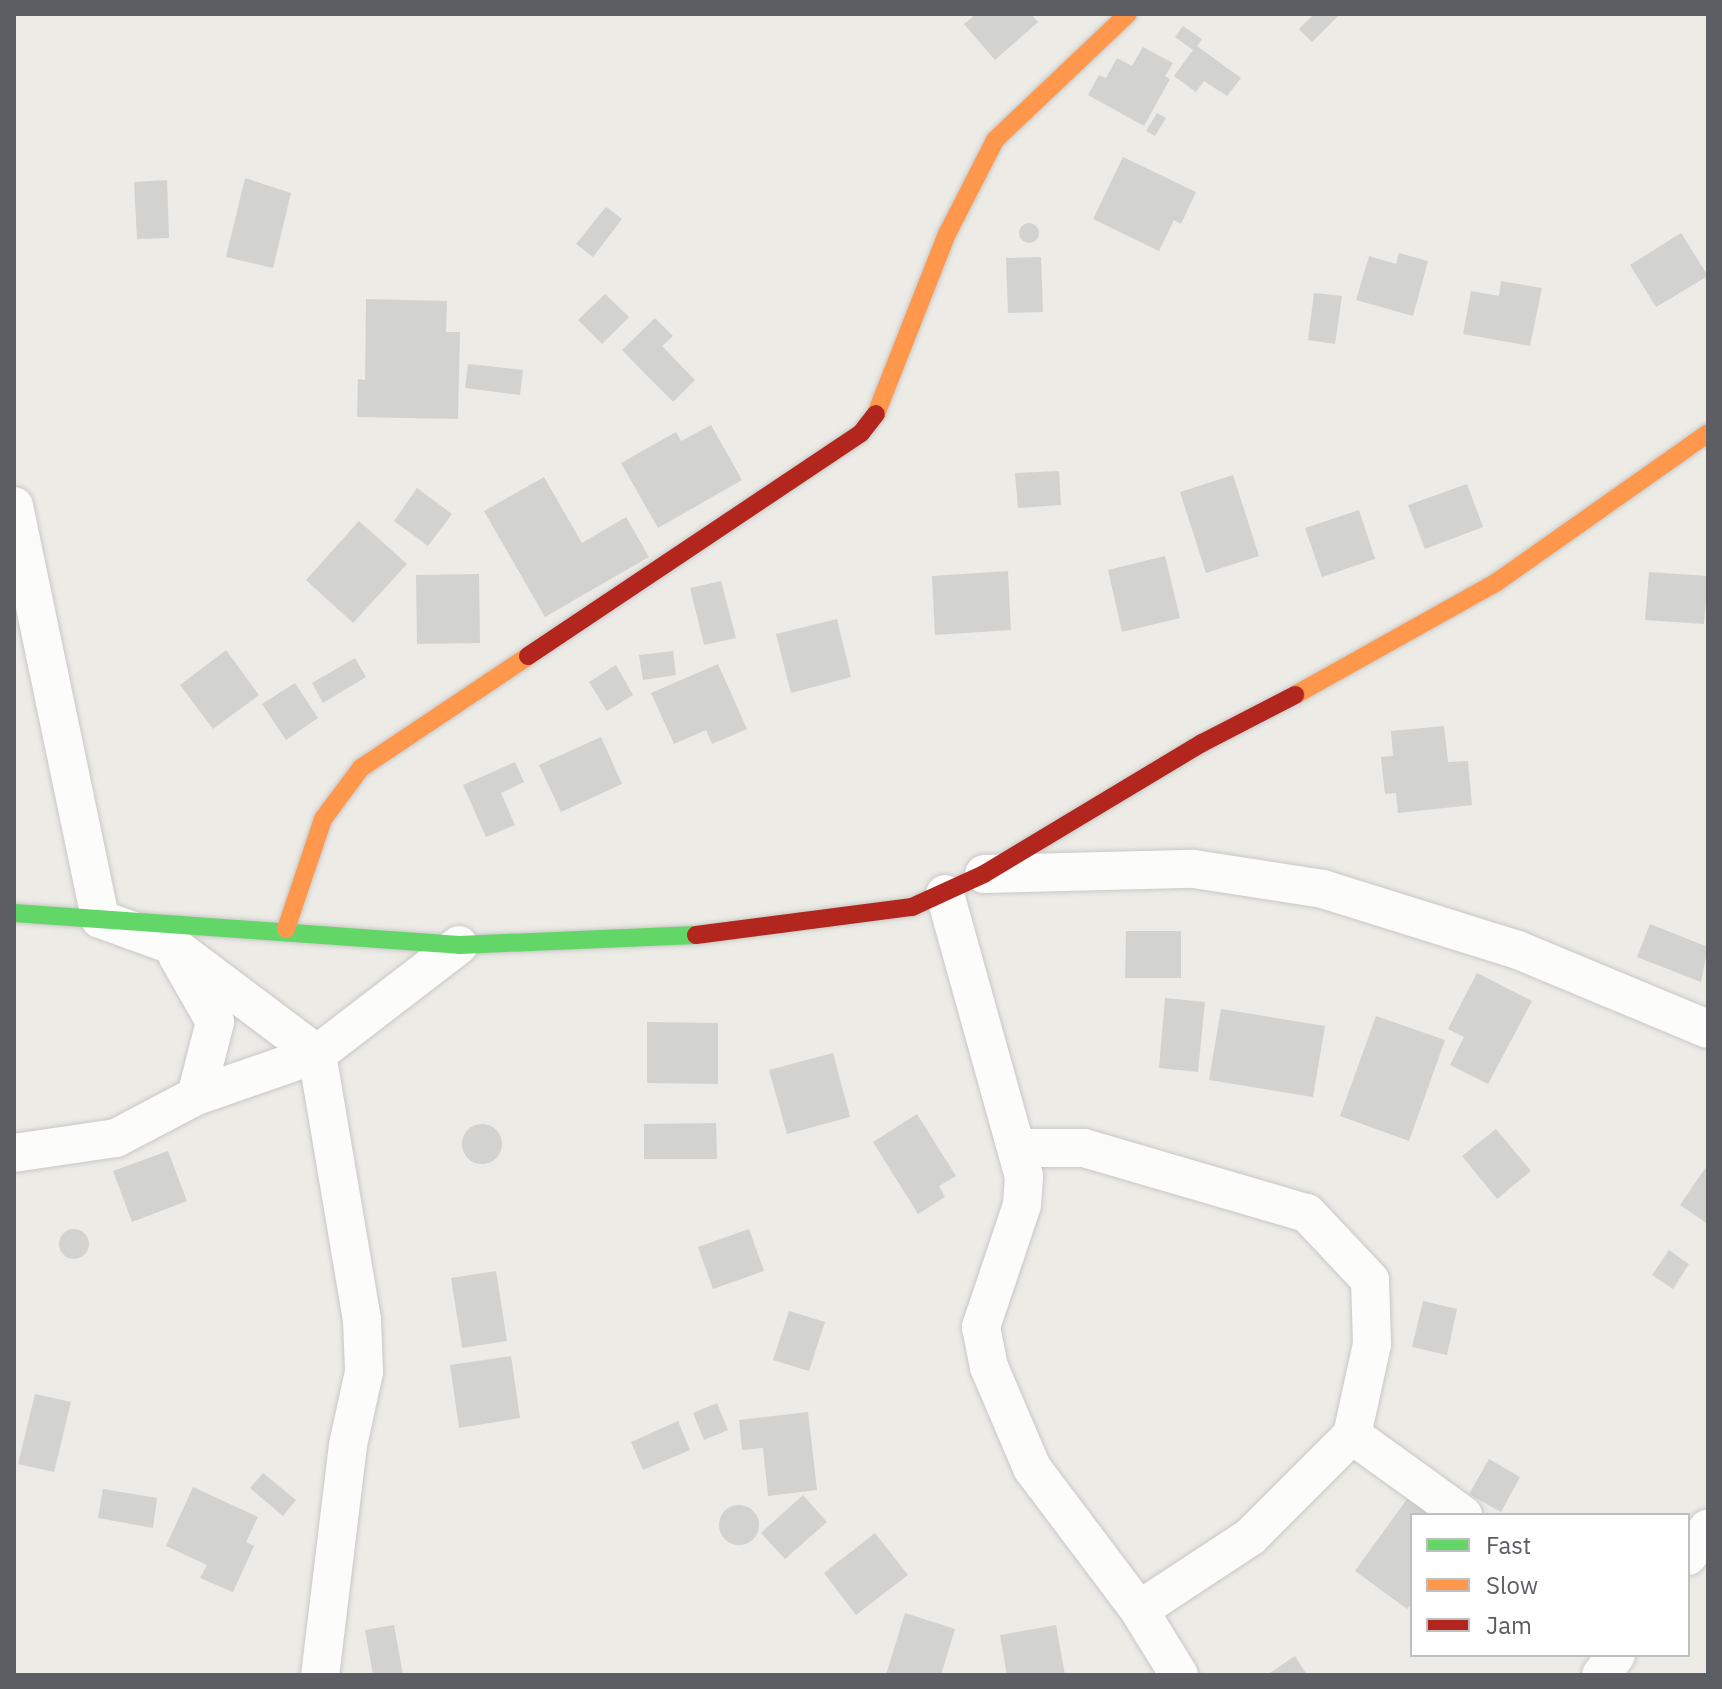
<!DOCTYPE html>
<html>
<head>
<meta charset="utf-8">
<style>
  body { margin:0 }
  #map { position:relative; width:1722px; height:1689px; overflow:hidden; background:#ecebe6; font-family:"IBM Plex Sans",sans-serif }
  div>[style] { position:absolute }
  .building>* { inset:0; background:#d2d2cf }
  .round { border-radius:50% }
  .roads { filter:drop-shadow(0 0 2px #c8c8c6) drop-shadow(0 0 2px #c8c8c6) }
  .street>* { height:38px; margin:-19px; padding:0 19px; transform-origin:19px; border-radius:19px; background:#fcfcfb }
  .fast>* { height:18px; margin:-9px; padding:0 9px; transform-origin:9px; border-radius:9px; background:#63d668 }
  .slow>* { height:18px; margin:-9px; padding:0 9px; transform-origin:9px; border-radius:9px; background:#ff974d }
  .jam>* { height:18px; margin:-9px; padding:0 9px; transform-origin:9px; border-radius:9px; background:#b3261e }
  span { translate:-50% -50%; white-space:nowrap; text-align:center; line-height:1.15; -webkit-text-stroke:8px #fff; paint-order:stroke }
  .frame { position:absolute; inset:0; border:16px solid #5c5e64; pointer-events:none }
  .legend { position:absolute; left:1410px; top:1513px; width:280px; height:144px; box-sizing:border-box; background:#fff; border:2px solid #bebfc1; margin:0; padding:10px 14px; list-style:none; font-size:24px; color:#5c5e64 }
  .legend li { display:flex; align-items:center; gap:16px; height:40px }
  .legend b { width:40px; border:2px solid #bebfc1 }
</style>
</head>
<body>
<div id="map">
  <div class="building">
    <i style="clip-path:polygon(976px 14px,1031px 14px,1038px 22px,995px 60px,964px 24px)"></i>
    <i style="clip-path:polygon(1314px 14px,1340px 14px,1312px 42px,1299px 29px)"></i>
    <i style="clip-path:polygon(1183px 26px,1202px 39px,1197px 46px,1241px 78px,1227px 96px,1204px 81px,1196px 92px,1174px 76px,1193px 50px,1175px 37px)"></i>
    <i style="clip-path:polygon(1143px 47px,1173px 63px,1165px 76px,1170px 79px,1144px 126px,1088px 95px,1099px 75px,1106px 78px,1117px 58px,1132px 66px)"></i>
    <i style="clip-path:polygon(1157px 113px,1166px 118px,1155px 136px,1146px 131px)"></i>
    <i style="clip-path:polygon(1123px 157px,1196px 192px,1181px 224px,1174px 220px,1159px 251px,1093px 219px)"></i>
    <i style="clip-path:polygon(245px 178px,291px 193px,273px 268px,226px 257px)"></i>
    <i style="clip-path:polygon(167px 180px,169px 238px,137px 239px,134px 182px)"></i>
    <i style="clip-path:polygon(606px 207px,622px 219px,593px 257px,576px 244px)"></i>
    <i class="round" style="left:1019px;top:223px;width:20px;height:20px"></i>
    <i style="clip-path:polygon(1681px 233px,1708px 276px,1656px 307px,1630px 265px)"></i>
    <i style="clip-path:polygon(1399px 253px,1428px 261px,1413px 316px,1356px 300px,1369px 256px,1396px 264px)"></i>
    <i style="clip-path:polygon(1041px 257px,1043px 312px,1008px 313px,1006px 258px)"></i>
    <i style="clip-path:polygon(1501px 281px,1542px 288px,1530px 346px,1463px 334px,1471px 291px,1499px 296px)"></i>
    <i style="clip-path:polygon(1314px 293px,1342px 296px,1335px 344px,1308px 340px)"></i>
    <i style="clip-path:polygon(605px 294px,629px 317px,602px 344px,578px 320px)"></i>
    <i style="clip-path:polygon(366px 299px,447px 301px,446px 332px,460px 332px,458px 419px,357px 417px,358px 379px,365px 380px)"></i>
    <i style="clip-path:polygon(655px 318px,673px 336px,662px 346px,695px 380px,673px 402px,622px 350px)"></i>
    <i style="clip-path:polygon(468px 364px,523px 370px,520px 395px,465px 388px)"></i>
    <i style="clip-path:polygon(711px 425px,742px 480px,658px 528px,621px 463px,676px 432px,681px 441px)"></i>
    <i style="clip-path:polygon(1059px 471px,1061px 505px,1018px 508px,1015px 473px)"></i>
    <i style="clip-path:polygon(1233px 475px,1259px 556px,1206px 573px,1180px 492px)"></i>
    <i style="clip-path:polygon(544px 477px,582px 543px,626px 517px,649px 557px,545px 617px,484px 511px)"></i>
    <i style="clip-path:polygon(1467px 484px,1483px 527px,1425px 549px,1408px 505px)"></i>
    <i style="clip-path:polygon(417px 488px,452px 514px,428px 546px,394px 521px)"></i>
    <i style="clip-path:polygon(1359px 510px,1375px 559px,1322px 577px,1305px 528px)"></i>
    <i style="clip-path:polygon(359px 521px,407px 564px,353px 623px,306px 580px)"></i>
    <i style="clip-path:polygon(1165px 556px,1180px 618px,1122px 632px,1108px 570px)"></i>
    <i style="clip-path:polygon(1008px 571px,1011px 630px,935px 635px,932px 576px)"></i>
    <i style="clip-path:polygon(1649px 572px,1708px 576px,1704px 624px,1645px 620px)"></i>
    <i style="clip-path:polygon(479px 574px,480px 643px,417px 644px,416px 575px)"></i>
    <i style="clip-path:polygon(721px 581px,736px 638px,704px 645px,690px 588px)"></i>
    <i style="clip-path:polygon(837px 619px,851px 677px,791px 693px,776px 634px)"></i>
    <i style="clip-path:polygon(226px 650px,259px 695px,213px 729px,180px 685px)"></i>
    <i style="clip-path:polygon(673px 651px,676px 675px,643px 680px,639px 655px)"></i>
    <i style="clip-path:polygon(355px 658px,366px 677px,323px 703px,312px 683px)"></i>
    <i style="clip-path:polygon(718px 664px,747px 729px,712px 744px,706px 730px,674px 744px,651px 693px)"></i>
    <i style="clip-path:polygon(616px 665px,633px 695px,607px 711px,589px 682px)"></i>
    <i style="clip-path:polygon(295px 683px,318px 718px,286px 740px,262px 704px)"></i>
    <i style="clip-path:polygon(1444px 726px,1448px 762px,1468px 761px,1472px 805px,1398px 813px,1396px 793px,1385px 794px,1381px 757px,1393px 756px,1391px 731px)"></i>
    <i style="clip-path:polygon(601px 737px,622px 784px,561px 812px,539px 765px)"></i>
    <i style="clip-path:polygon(515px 762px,524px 782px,501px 793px,515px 825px,486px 837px,463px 785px)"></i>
    <i style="clip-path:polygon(1650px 924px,1708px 947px,1701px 982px,1637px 957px)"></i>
    <i style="clip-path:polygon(1126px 931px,1181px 931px,1181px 978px,1125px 978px)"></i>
    <i style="clip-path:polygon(1477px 973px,1532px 1001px,1488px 1084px,1450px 1065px,1464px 1037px,1448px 1029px)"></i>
    <i style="clip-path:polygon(1165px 998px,1205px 1002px,1198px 1072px,1159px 1068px)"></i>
    <i style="clip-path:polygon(1221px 1009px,1325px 1026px,1313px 1097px,1209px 1080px)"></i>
    <i style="clip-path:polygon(1376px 1016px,1445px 1040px,1409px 1141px,1340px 1116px)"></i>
    <i style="clip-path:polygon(647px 1022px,718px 1023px,718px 1084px,647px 1083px)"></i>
    <i style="clip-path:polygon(833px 1053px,850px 1117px,787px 1134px,769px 1070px)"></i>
    <i style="clip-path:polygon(917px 1114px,956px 1176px,939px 1186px,945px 1197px,918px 1214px,873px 1142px)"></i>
    <i style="clip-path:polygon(716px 1123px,717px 1159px,644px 1159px,644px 1124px)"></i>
    <i class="round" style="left:462px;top:1124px;width:40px;height:40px"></i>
    <i style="clip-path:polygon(1496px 1129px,1531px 1171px,1497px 1199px,1462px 1156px)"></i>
    <i style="clip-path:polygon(168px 1151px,187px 1201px,132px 1222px,113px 1171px)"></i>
    <i style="clip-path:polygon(1708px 1164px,1708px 1224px,1680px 1205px)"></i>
    <i style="clip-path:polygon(749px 1229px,764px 1271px,713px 1289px,698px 1247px)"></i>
    <i class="round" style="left:59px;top:1229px;width:30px;height:30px"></i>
    <i style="clip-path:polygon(1669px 1250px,1689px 1264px,1673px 1289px,1652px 1275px)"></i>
    <i style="clip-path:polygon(496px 1271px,507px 1341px,462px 1348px,451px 1278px)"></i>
    <i style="clip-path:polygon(1423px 1301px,1457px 1309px,1447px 1355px,1412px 1347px)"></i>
    <i style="clip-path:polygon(789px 1311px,825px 1322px,809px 1371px,773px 1360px)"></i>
    <i style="clip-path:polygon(511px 1356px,520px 1418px,459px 1428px,450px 1365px)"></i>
    <i style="clip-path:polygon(35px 1394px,71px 1402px,54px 1472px,18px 1464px)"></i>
    <i style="clip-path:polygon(717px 1403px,728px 1430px,704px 1440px,693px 1413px)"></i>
    <i style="clip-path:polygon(808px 1412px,817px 1490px,768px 1496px,763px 1448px,742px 1450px,739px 1420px)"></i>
    <i style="clip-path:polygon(678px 1421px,690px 1450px,643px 1470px,631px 1442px)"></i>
    <i style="clip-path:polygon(1489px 1459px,1520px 1477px,1501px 1512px,1469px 1494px)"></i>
    <i style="clip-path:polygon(263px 1473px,296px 1500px,283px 1516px,250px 1488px)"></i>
    <i style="clip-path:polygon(193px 1487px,258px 1517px,246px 1542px,254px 1546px,233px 1592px,200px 1578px,207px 1565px,166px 1546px)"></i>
    <i style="clip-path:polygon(103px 1489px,157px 1498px,153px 1528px,98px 1518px)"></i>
    <i style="clip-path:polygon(1412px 1492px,1444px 1515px,1412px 1515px,1412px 1603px,1407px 1609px,1355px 1571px)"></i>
    <i style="clip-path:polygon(803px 1495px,827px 1522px,785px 1559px,761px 1533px)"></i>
    <i class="round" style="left:719px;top:1505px;width:40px;height:40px"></i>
    <i style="clip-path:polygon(875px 1533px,908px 1575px,856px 1615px,824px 1573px)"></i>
    <i style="clip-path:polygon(905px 1613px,955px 1629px,941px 1675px,886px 1675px)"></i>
    <i style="clip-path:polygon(394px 1625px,403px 1675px,373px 1675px,365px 1630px)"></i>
    <i style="clip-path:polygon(1056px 1625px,1065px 1675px,1007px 1675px,1000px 1635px)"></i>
    <i style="clip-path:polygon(1295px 1656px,1307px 1675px,1267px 1675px)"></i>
  </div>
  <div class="roads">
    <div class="street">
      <i style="left:14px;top:506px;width:422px;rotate:78.2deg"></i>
      <i style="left:100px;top:919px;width:77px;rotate:19.9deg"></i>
      <i style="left:172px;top:945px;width:181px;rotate:36.9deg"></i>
      <i style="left:317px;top:1054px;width:269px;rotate:80.4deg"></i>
      <i style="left:362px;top:1319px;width:53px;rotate:87.8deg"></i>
      <i style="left:364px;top:1372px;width:75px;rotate:102.4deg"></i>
      <i style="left:348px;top:1445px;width:232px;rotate:96.9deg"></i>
      <i style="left:984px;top:874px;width:210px;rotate:-1.4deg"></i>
      <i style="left:1194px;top:869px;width:131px;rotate:8.8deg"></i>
      <i style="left:1323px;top:889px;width:204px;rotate:17.4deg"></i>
      <i style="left:1518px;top:950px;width:206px;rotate:22.6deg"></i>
      <i style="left:945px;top:894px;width:293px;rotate:74.4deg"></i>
      <i style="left:1024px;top:1176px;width:29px;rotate:94deg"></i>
      <i style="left:1022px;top:1205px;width:129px;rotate:108.6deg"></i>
      <i style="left:981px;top:1327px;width:41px;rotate:78.7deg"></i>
      <i style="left:989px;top:1367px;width:110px;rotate:66.9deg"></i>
      <i style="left:1032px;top:1468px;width:178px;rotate:53deg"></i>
      <i style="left:1139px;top:1610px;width:76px;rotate:58.4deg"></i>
      <i style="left:177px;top:955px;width:77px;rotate:60.4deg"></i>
      <i style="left:215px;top:1022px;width:76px;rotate:104.4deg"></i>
      <i style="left:1020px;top:1148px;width:64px"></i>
      <i style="left:1084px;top:1148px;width:232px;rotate:16.3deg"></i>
      <i style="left:1307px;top:1213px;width:92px;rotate:46.8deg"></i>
      <i style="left:1370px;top:1280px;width:64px;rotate:88.2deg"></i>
      <i style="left:1372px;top:1344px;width:93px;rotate:102.4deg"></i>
      <i style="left:1352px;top:1435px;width:137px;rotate:35.8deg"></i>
      <i style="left:14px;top:1153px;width:103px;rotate:-8.4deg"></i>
      <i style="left:116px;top:1138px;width:90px;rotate:-27.7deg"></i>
      <i style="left:196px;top:1096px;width:128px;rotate:-19.1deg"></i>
      <i style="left:317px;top:1054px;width:179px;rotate:-37.5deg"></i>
      <i style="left:1688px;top:1556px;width:34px;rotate:-54deg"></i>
      <i style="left:1139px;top:1610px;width:133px;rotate:-33.3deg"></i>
      <i style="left:1250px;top:1537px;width:144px;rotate:-45deg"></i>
      <i style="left:1601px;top:1675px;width:25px;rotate:-53deg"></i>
    </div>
    <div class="fast">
      <i style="left:14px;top:913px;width:446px;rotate:4.1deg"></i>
      <i style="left:459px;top:945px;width:237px;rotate:-2.4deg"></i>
    </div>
    <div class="slow">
      <i style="left:876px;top:414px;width:193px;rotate:-68.5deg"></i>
      <i style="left:947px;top:234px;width:106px;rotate:-62.9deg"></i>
      <i style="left:995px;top:140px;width:183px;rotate:-43.5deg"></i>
      <i style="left:1295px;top:695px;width:231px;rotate:-29.2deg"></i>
      <i style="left:1497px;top:582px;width:258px;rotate:-35.2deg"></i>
      <i style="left:286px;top:929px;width:116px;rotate:-71.4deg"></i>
      <i style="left:323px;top:819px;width:64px;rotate:-53.3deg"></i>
      <i style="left:361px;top:768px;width:201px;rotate:-33.8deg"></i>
    </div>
    <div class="jam">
      <i style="left:528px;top:656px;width:401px;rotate:-33.8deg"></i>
      <i style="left:861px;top:433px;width:24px;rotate:-52deg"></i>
      <i style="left:696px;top:935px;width:218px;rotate:-7.4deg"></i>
      <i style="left:912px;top:907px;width:79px;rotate:-24.6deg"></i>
      <i style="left:984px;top:874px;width:254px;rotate:-31deg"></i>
      <i style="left:1202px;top:743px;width:105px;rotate:-27.3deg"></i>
    </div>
  </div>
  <div class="frame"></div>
  <ul class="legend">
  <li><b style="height:10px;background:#63d668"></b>Fast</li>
  <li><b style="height:10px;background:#ff974d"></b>Slow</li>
  <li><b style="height:10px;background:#b3261e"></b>Jam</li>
  </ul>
</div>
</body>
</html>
